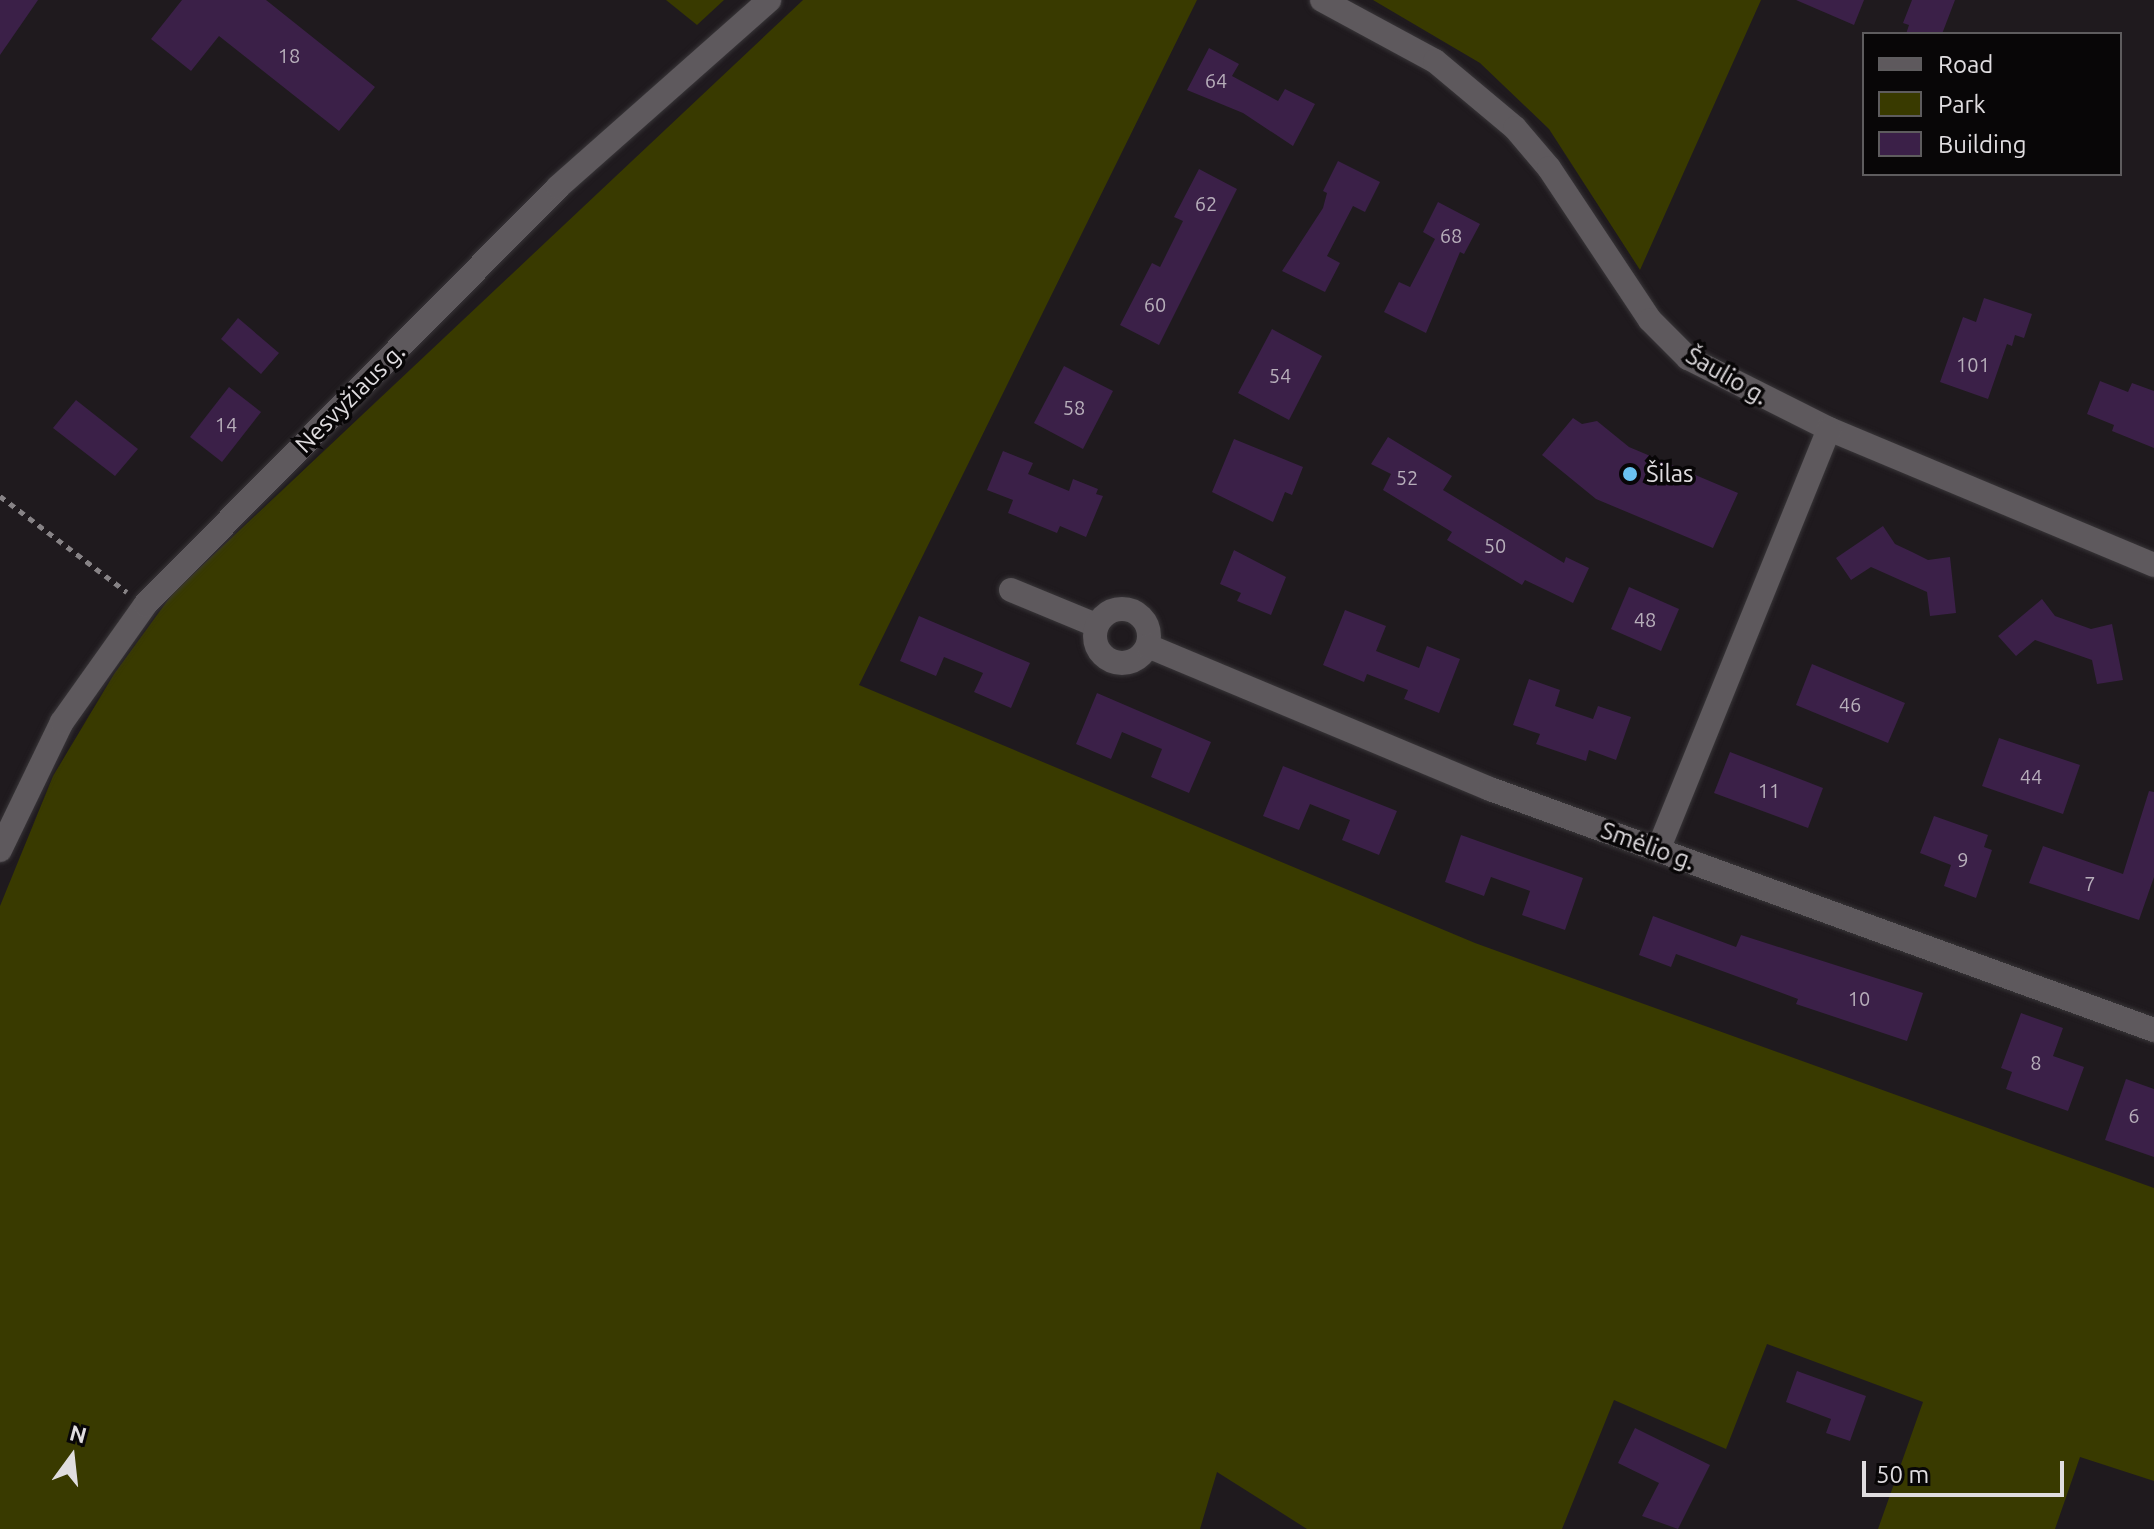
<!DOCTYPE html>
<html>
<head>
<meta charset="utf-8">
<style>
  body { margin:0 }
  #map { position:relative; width:2154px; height:1529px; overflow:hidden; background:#1f1a1e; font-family:Ubuntu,sans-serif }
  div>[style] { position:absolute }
  .green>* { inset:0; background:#393a00 }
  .building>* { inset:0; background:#3b2048 }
  .path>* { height:5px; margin-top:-2.5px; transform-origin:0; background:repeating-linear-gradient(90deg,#878386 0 6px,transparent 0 12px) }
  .roads { filter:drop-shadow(0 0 2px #383538) drop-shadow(0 0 2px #383538) }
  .minor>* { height:24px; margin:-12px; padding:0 12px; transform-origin:12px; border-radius:12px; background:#5e595d }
  .minor>.ring { margin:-12px; padding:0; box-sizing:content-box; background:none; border:24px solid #5e595d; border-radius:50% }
  .dots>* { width:22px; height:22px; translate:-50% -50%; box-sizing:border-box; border:4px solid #080607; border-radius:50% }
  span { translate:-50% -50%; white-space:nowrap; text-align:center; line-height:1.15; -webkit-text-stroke:7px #080607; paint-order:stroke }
  .number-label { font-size:20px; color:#b7aeba }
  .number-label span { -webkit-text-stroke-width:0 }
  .street-label { font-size:24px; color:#e0dde0 }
  .poi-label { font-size:24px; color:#e0dde0 }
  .left { translate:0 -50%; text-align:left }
  .legend { position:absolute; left:1862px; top:32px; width:260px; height:144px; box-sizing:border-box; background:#080607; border:2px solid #5e5c5e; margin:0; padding:10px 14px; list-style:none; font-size:24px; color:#e0dde0 }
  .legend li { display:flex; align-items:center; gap:16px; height:40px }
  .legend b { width:40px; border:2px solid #5e5c5e }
  .north { position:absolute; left:32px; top:1417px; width:80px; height:80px; -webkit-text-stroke:6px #080607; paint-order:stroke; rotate:15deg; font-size:22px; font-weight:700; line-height:32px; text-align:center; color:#e0dde0 }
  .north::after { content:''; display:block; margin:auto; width:28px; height:36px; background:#e0dde0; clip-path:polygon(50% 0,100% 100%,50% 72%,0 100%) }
  .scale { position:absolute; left:1862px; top:1461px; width:202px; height:36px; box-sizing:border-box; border:4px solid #e0dde0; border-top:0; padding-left:10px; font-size:24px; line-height:28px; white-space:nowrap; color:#e0dde0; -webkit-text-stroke:6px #080607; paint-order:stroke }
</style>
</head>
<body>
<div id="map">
  <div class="green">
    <i style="clip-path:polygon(666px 0,724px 0,697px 25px)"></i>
    <i style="clip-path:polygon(803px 0,1197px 0,859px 685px,1475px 943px,2154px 1188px,2154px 1481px,2080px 1457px,2055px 1529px,1878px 1529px,1923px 1402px,1767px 1344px,1726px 1449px,1614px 1400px,1562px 1529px,1307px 1529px,1217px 1472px,1200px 1529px,0 1529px,0 906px,53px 776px,114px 674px,173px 593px)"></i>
    <i style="clip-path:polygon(1373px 0,1761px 0,1640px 270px,1549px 129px,1480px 63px)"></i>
  </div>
  <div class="building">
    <i style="clip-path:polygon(0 0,38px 0,0 55px)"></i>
    <i style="clip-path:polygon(182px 0,266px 0,375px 87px,339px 131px,219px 36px,191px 71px,151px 39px)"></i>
    <i style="clip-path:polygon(1796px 0,1864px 0,1854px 25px)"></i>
    <i style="clip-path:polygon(1912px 0,1955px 0,1942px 34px,1906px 34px,1909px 25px,1903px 23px)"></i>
    <i style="clip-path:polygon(1209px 48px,1239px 64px,1232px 76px,1278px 101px,1285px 89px,1315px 104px,1293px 146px,1243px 113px,1187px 90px)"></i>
    <i style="clip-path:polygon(1338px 161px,1380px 182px,1365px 212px,1353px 206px,1327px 256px,1340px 263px,1325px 292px,1282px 271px,1323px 208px,1327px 193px,1323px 191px)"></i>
    <i style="clip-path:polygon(1199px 169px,1237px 189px,1159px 345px,1120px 325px,1152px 263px,1160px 267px,1183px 221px,1174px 217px)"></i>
    <i style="clip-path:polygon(1438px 202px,1480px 224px,1464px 254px,1460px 252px,1426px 333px,1384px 312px,1399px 282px,1410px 287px,1435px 239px,1423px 232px)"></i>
    <i style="clip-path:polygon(1984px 298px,2032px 314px,2024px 338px,2015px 335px,2012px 346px,2007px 344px,1988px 399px,1940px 382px,1963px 317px,1976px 322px)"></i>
    <i style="clip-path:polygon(238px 318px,279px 353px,261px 374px,221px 339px)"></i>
    <i style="clip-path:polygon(1272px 329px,1322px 356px,1289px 420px,1238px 393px)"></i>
    <i style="clip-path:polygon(1064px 366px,1113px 391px,1083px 449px,1034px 423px)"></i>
    <i style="clip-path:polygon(2100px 381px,2128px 392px,2132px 383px,2154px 391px,2154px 448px,2112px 431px,2114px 425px,2087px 414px)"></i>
    <i style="clip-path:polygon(229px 387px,261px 412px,222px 462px,190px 437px)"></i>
    <i style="clip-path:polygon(76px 400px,138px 449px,115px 476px,53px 428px)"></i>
    <i style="clip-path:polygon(1573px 418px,1582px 424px,1597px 421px,1629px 447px,1738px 493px,1713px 548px,1596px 499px,1542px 455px)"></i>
    <i style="clip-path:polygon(1388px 437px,1452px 476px,1443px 490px,1564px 563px,1566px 557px,1589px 568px,1573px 603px,1525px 580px,1522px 585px,1447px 540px,1452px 532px,1383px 490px,1391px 474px,1371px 464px)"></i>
    <i style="clip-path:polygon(1234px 439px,1303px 467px,1292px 495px,1285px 492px,1273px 522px,1212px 492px)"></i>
    <i style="clip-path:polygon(1003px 451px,1033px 463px,1028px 474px,1069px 491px,1073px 479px,1098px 489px,1096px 494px,1103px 496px,1086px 537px,1060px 526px,1057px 533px,1008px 513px,1013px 500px,987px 490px)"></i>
    <i style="clip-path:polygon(1883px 526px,1895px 544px,1912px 552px,1928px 560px,1950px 557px,1956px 613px,1930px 616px,1927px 592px,1871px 567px,1851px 580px,1836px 558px)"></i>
    <i style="clip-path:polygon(1234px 550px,1286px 577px,1271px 615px,1237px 601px,1241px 593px,1220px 584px)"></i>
    <i style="clip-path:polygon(1629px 587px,1679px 609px,1661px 651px,1611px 629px)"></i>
    <i style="clip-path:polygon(2042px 599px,2055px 616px,2091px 629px,2112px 624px,2123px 680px,2097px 684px,2092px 660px,2035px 640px,2016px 656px,1998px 636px)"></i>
    <i style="clip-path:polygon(1345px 610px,1386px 626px,1376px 651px,1419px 668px,1427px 646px,1460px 659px,1439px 713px,1404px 699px,1408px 690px,1367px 674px,1364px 682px,1323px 665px)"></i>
    <i style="clip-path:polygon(919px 616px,1030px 663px,1011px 708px,974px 692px,983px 673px,944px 657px,936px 676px,900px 661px)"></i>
    <i style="clip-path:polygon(1812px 664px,1905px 703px,1888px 743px,1796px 705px)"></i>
    <i style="clip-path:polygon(1529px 679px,1560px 690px,1555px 706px,1593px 719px,1598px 706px,1631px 717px,1616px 760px,1589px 750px,1586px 761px,1536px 744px,1540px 734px,1513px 725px)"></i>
    <i style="clip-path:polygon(1097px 693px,1211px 742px,1189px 793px,1151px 777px,1162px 749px,1122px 732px,1111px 759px,1076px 744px)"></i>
    <i style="clip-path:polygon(1999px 738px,2080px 765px,2063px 814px,1982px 786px)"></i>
    <i style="clip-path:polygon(1730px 752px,1823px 788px,1808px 828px,1714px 793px)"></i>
    <i style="clip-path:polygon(1283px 766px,1397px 811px,1379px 855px,1342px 840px,1350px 820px,1310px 804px,1299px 830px,1263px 816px)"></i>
    <i style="clip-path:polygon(2149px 791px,2154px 792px,2154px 877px,2139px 920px,2029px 883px,2043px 846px,2123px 874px)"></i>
    <i style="clip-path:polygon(1934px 816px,1988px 835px,1984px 847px,1992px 850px,1976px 898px,1944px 886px,1951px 865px,1920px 853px)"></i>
    <i style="clip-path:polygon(1461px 835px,1583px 878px,1565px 930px,1522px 915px,1530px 891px,1491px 877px,1484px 896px,1445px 882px)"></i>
    <i style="clip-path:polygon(1653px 916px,1736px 947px,1741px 935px,1923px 993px,1907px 1041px,1796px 1004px,1798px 999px,1676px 954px,1671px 967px,1639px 955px)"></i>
    <i style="clip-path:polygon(2021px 1013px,2063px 1028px,2053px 1056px,2084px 1067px,2068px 1111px,2006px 1089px,2012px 1072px,2001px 1068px)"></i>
    <i style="clip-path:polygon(2126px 1079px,2154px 1089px,2154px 1157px,2105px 1140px)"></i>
    <i style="clip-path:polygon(1797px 1371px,1866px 1396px,1850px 1441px,1826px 1433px,1831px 1419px,1786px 1402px)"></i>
    <i style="clip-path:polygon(1635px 1428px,1710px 1465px,1678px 1529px,1642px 1516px,1659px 1483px,1618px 1463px)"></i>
  </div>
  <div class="path">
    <i style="left:0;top:496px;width:159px;rotate:37.1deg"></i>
  </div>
  <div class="roads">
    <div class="minor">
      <i style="left:1322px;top:0;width:128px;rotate:28.4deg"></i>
      <i style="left:1435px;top:61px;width:104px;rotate:39.9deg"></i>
      <i style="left:1515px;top:128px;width:52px;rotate:49.6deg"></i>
      <i style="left:1549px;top:168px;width:182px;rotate:56.4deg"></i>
      <i style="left:1650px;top:320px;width:54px;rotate:45deg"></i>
      <i style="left:1688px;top:358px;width:158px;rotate:26.7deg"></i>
      <i style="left:1829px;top:429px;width:352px;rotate:22.7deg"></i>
      <i style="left:1011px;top:590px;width:92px;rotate:22.4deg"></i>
      <i class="ring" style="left:1095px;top:609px;width:30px;height:30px"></i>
      <i style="left:1148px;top:646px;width:371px;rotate:22.7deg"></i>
      <i style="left:1490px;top:789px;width:706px;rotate:19.95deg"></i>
      <i style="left:0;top:850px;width:142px;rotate:-64.2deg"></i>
      <i style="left:62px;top:722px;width:143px;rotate:-54.6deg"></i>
      <i style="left:145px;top:605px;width:588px;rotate:-45.34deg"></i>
      <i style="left:558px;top:187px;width:282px;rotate:-41.5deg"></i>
      <i style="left:1658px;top:850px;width:454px;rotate:-67.9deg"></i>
    </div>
  </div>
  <div class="dots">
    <i style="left:1630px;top:474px;background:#6ac3f1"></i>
  </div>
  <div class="number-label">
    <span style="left:289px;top:55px">18</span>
    <span style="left:1216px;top:80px">64</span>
    <span style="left:1206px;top:203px">62</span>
    <span style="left:1451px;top:235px">68</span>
    <span style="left:1155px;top:304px">60</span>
    <span style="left:1973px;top:364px">101</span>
    <span style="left:1280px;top:375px">54</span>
    <span style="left:1074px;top:407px">58</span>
    <span style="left:226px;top:424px">14</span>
    <span style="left:1407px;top:477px">52</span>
    <span style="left:1495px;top:545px">50</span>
    <span style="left:1645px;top:619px">48</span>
    <span style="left:1850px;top:704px">46</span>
    <span style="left:2031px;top:776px">44</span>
    <span style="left:1769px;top:790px">11</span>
    <span style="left:1963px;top:859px">9</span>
    <span style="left:2090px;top:883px">7</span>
    <span style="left:1859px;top:998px">10</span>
    <span style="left:2036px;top:1062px">8</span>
    <span style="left:2134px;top:1115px">6</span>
  </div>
  <div class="street-label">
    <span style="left:1727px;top:376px;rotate:30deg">Šaulio g.</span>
    <span style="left:350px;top:398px;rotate:-45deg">Nesvyžiaus g.</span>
    <span style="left:1648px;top:846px;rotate:20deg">Smėlio g.</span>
  </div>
  <div class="poi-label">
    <span class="left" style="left:1646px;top:474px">Šilas</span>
  </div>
  <ul class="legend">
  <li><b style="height:10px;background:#5e595d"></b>Road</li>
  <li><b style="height:22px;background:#393a00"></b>Park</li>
  <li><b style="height:22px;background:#3b2048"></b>Building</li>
  </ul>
  <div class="north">N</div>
  <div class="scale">50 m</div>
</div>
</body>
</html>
